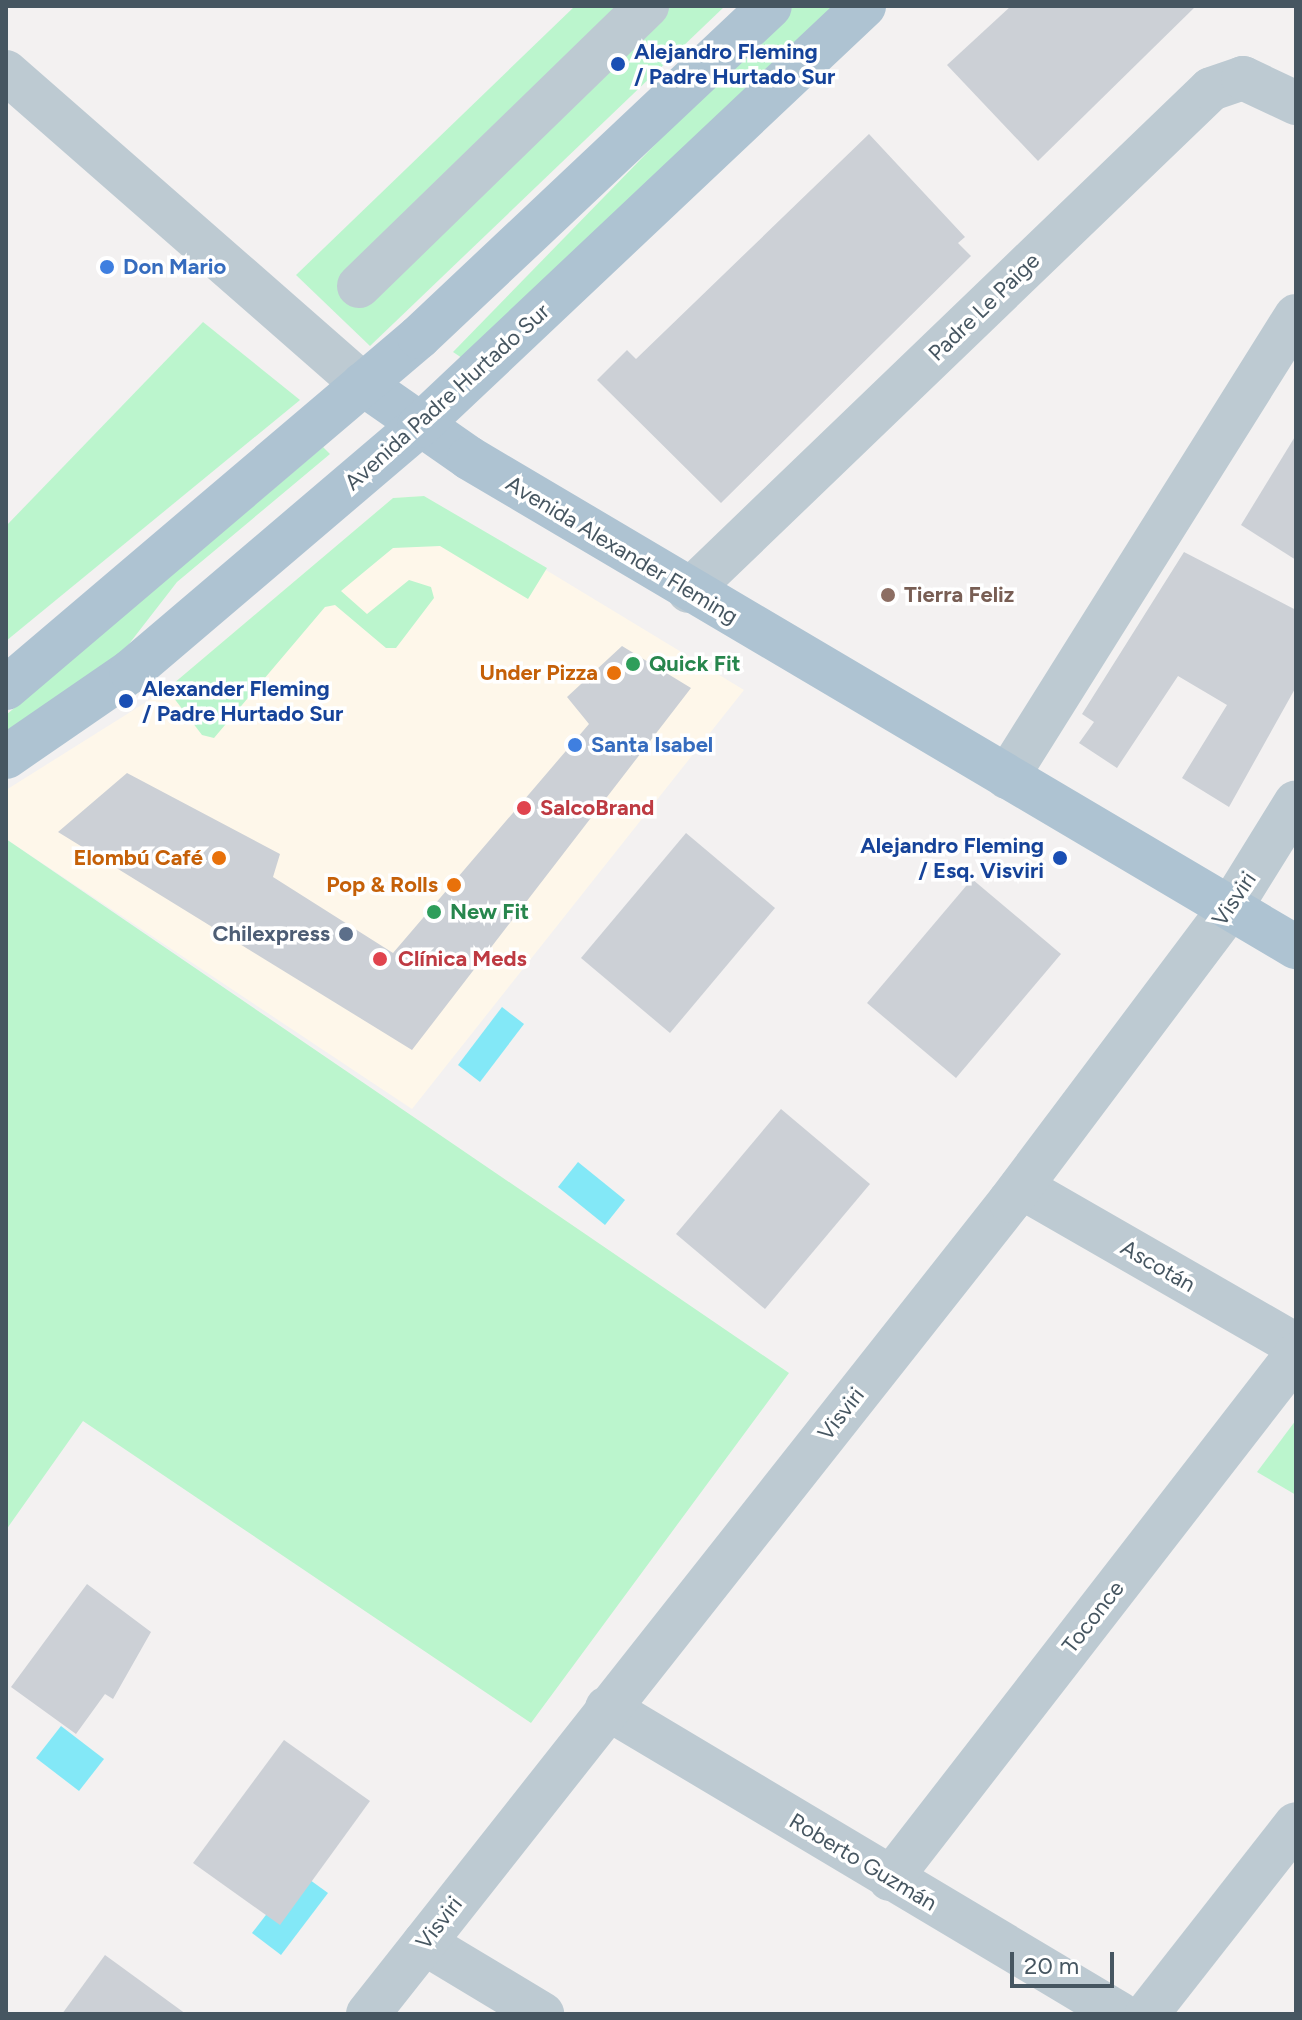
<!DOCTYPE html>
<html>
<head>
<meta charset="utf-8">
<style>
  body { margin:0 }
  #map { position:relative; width:1302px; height:2020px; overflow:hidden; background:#f3f1f1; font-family:Figtree,sans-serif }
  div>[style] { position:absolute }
  .commercial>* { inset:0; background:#fef7ea }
  .green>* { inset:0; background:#bbf5cd }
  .water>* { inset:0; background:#83e8f7 }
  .building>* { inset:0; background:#ccd0d6 }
  .minor>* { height:44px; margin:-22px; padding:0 22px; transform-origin:22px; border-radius:22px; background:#bdcad2 }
  .major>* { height:44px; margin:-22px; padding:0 22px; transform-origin:22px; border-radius:22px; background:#aec3d2 }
  .dots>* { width:22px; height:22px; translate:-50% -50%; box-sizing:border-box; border:4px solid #fff; border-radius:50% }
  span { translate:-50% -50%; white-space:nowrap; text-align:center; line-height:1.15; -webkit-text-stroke:7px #fff; paint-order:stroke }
  .transit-label { font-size:22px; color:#164399; font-weight:700 }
  .left { translate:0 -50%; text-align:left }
  .right { translate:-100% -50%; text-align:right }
  .shop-label { font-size:22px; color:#366cbe; font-weight:700 }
  .street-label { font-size:22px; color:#465661 }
  .education-label { font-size:22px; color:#785e54; font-weight:700 }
  .leisure-label { font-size:22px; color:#27864d; font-weight:700 }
  .food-label { font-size:22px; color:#c56008; font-weight:700 }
  .health-label { font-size:22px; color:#be3a42; font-weight:700 }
  .service-label { font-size:22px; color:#4e5e75; font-weight:700 }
  .frame { position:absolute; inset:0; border:8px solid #465661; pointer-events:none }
  .scale { position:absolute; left:1010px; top:1952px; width:104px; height:36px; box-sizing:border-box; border:4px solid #465661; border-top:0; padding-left:10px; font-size:24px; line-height:28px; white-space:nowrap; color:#465661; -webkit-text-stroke:6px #fff; paint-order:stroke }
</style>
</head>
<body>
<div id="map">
  <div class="commercial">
    <i style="clip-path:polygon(424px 496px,744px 690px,412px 1109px,6px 839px,6px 790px,167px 689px,393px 498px)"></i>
  </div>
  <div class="green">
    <i style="clip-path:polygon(575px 6px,725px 6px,370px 346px,296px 275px)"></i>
    <i style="clip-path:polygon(790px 6px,836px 6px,462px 358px,453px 352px)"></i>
    <i style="clip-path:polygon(203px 322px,300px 400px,6px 641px,6px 526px)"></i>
    <i style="clip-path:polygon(323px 447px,330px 454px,177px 582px,115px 662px,6px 738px,6px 715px)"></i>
    <i style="clip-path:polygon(424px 496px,547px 568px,528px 599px,440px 546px,393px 548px,341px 591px,367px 614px,409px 580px,431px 587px,434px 598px,396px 648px,386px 648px,335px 605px,325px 607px,214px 738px,202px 735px,167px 689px,393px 498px)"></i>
    <i style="clip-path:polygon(6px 839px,789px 1373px,531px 1723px,83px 1421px,6px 1530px)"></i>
    <i style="clip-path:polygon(1296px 1420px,1296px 1495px,1257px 1472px)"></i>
  </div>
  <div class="water">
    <i style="clip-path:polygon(502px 1007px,524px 1024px,480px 1082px,458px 1065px)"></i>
    <i style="clip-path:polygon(578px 1162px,625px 1200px,605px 1225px,558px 1187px)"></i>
    <i style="clip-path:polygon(61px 1726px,104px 1759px,79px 1791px,36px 1758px)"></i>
    <i style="clip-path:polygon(299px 1872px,328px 1893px,281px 1955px,252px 1933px)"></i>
  </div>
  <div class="building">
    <i style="clip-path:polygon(1011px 6px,1196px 6px,1038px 161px,947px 65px)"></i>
    <i style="clip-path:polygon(869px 134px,965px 237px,958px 243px,971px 256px,721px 503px,597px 380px,627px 350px,636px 359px)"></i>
    <i style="clip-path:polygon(1296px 435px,1296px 560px,1241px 525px)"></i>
    <i style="clip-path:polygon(1184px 552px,1296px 610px,1296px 687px,1229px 807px,1182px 778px,1227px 705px,1178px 676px,1117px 768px,1079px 743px,1094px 722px,1082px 714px)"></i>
    <i style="clip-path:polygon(622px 646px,691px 688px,412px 1050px,58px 832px,127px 773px,280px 854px,273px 877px,393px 953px,589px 724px,567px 697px)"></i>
    <i style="clip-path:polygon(686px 833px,775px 908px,670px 1033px,581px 958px)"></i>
    <i style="clip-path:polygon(972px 879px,1061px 954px,956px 1078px,867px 1003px)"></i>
    <i style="clip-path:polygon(781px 1109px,870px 1184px,765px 1309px,676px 1234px)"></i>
    <i style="clip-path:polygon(87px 1584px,151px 1632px,113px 1699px,105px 1694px,76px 1734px,11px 1687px)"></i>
    <i style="clip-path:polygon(284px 1740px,370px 1801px,280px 1925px,193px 1863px)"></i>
    <i style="clip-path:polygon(105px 1955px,186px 2014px,62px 2014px)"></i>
  </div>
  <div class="minor">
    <i style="left:6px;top:72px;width:474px;rotate:41.2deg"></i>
    <i style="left:359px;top:286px;width:402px;rotate:-44.2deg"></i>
    <i style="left:689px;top:591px;width:724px;rotate:-43.88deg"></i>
    <i style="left:1211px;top:89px;width:34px;rotate:-19deg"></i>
    <i style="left:1243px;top:78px;width:59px;rotate:25.3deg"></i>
    <i style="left:1007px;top:777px;width:544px;rotate:-57.92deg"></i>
    <i style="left:1021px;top:1187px;width:317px;rotate:29.9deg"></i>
    <i style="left:607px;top:1708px;width:597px;rotate:30.82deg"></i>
    <i style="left:890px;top:1879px;width:663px;rotate:-52.23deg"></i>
    <i style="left:424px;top:1943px;width:138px;rotate:31deg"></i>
    <i style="left:368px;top:2014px;width:1036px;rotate:-51.7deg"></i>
    <i style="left:1010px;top:1201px;width:368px;rotate:-53.1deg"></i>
    <i style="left:1231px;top:907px;width:123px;rotate:-58.2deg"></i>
    <i style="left:1147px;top:2014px;width:241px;rotate:-51.9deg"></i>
  </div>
  <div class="major">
    <i style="left:363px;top:384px;width:129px;rotate:34.9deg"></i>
    <i style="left:469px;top:458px;width:961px;rotate:30.6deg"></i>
    <i style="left:6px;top:688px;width:542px;rotate:-40.36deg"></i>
    <i style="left:419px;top:337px;width:482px;rotate:-43.3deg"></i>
    <i style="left:6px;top:757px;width:152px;rotate:-34.5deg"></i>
    <i style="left:131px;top:671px;width:378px;rotate:-40.4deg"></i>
    <i style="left:419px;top:426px;width:612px;rotate:-43.34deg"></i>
  </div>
  <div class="dots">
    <i style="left:618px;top:64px;background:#1a4fb4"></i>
    <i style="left:107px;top:267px;background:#3f7fe0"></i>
    <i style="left:888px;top:595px;background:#8d6e63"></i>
    <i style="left:633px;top:664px;background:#2e9e5b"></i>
    <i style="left:614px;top:673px;background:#e8710a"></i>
    <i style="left:126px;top:701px;background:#1a4fb4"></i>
    <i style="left:575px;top:745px;background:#3f7fe0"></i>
    <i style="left:524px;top:808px;background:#e0444e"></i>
    <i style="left:219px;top:858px;background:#e8710a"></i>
    <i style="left:1060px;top:858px;background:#1a4fb4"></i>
    <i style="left:454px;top:885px;background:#e8710a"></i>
    <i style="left:434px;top:912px;background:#2e9e5b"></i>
    <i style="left:346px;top:934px;background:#5c6f8a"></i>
    <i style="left:380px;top:959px;background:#e0444e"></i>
  </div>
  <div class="transit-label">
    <span class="left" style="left:634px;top:64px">Alejandro Fleming<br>/ Padre Hurtado Sur</span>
    <span class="left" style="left:142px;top:701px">Alexander Fleming<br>/ Padre Hurtado Sur</span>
    <span class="right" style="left:1044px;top:858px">Alejandro Fleming<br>/ Esq. Visviri</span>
  </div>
  <div class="shop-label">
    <span class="left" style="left:123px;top:267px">Don Mario</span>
    <span class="left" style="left:591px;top:745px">Santa Isabel</span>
  </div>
  <div class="street-label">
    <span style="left:984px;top:307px;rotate:-44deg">Padre Le Paige</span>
    <span style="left:447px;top:397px;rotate:-42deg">Avenida Padre Hurtado Sur</span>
    <span style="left:622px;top:550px;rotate:31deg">Avenida Alexander Fleming</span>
    <span style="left:1234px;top:899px;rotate:-56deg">Visviri</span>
    <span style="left:1158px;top:1266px;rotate:30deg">Ascotán</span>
    <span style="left:841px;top:1414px;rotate:-52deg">Visviri</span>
    <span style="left:1093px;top:1617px;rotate:-52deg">Toconce</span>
    <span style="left:863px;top:1862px;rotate:31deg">Roberto Guzmán</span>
    <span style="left:439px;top:1923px;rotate:-52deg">Visviri</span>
  </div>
  <div class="education-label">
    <span class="left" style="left:904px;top:595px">Tierra Feliz</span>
  </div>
  <div class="leisure-label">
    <span class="left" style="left:649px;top:664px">Quick Fit</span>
    <span class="left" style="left:450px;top:912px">New Fit</span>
  </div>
  <div class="food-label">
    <span class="right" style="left:598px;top:673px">Under Pizza</span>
    <span class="right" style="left:203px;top:858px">Elombú Café</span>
    <span class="right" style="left:438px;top:885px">Pop &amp; Rolls</span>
  </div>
  <div class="health-label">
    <span class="left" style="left:540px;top:808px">SalcoBrand</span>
    <span class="left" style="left:398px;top:959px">Clínica Meds</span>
  </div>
  <div class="service-label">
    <span class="right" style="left:330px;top:934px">Chilexpress</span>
  </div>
  <div class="frame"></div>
  <div class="scale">20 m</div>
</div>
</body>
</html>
